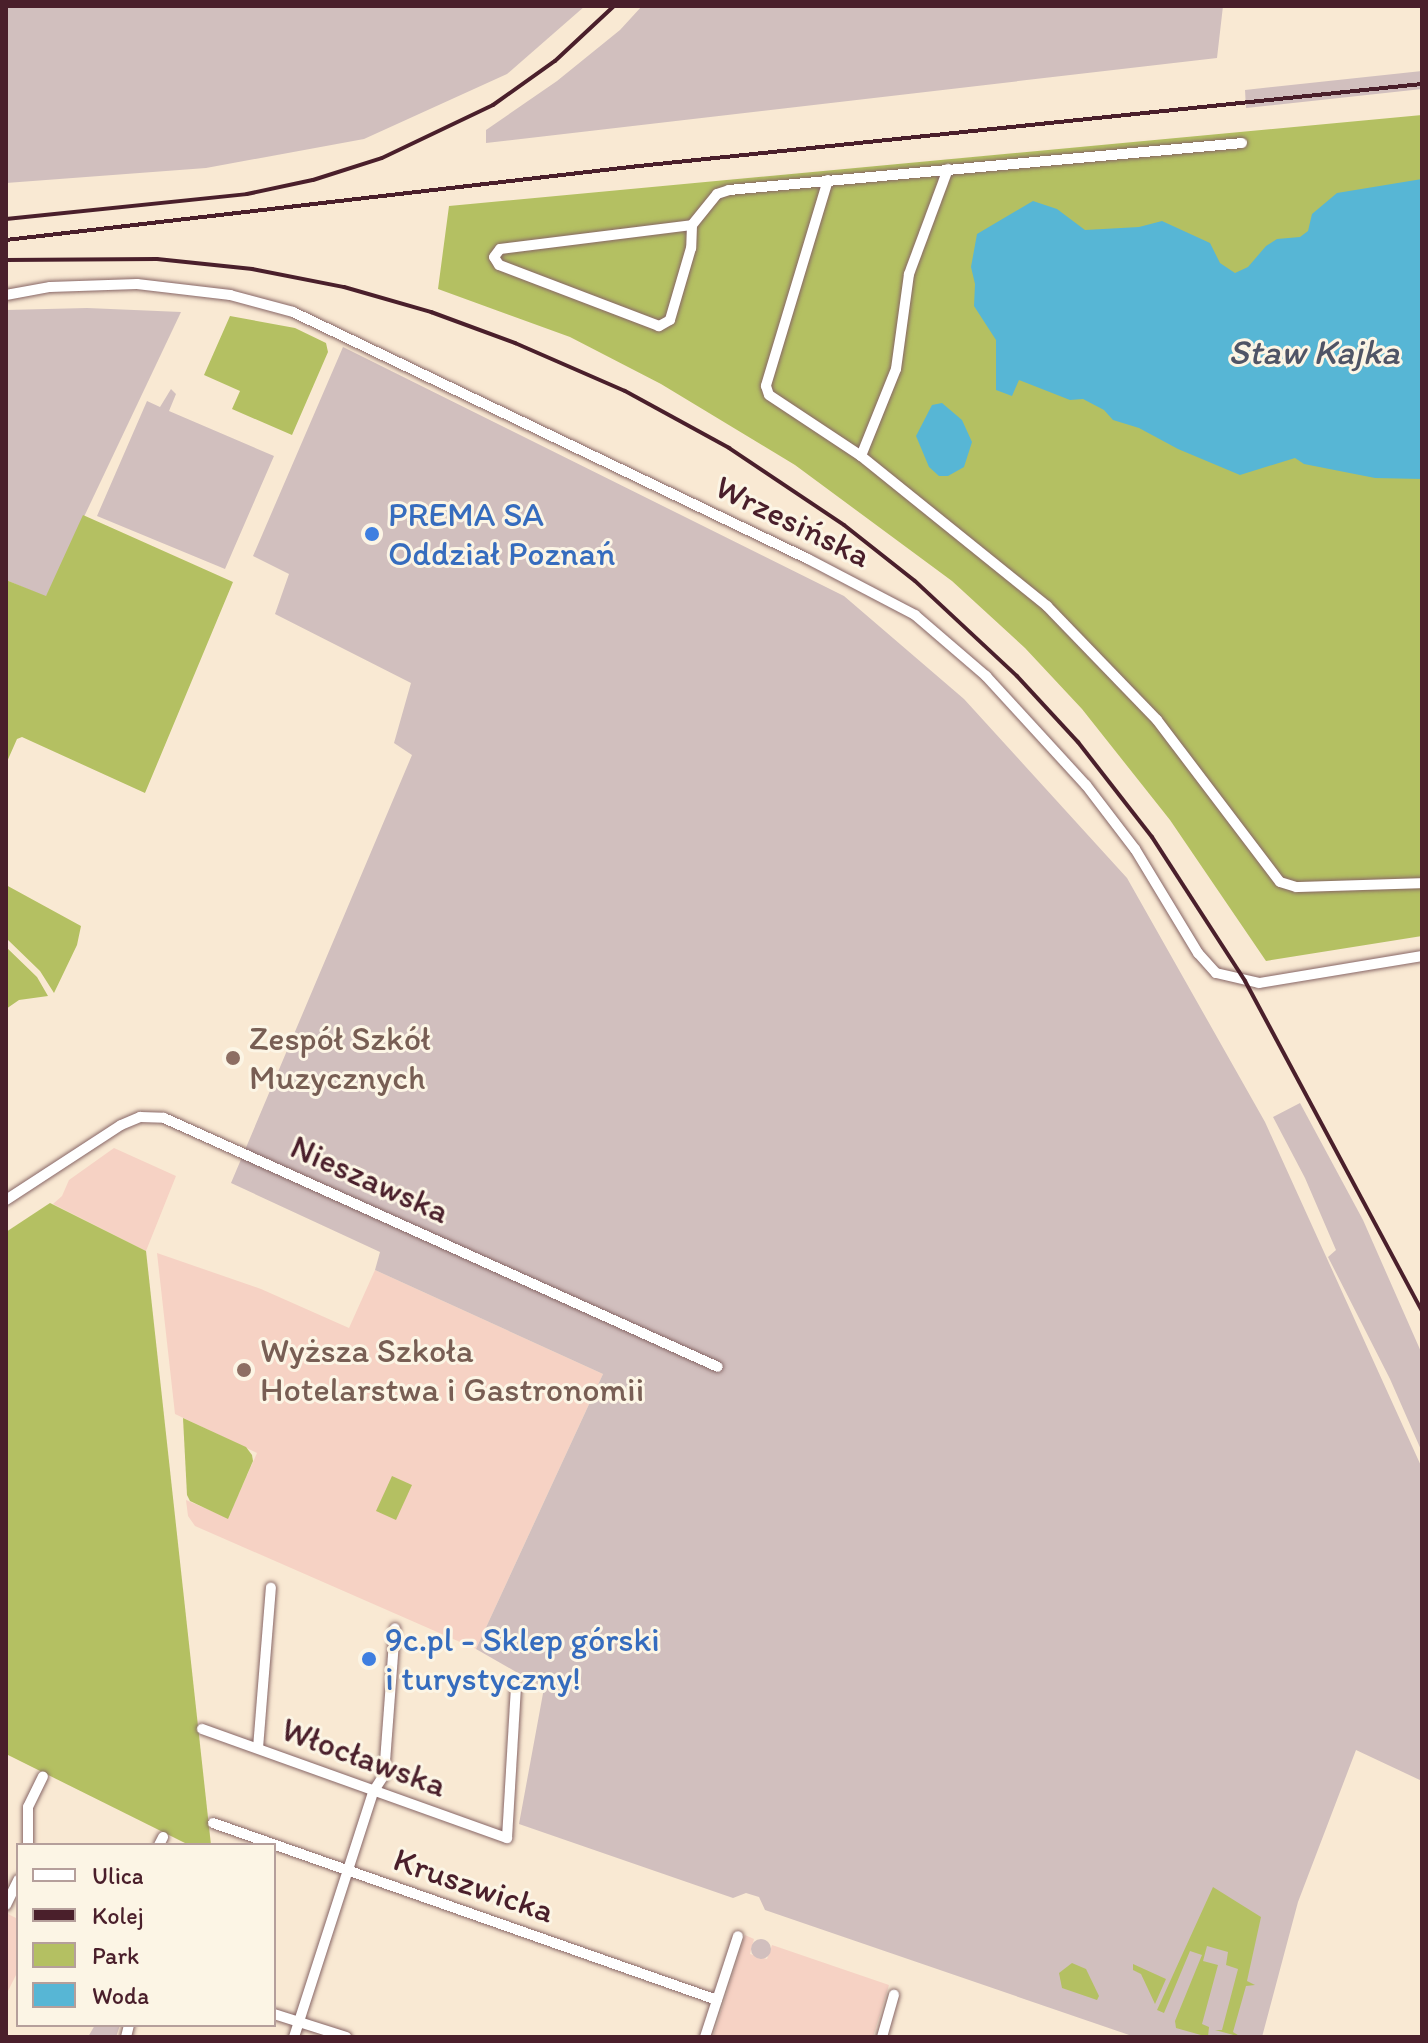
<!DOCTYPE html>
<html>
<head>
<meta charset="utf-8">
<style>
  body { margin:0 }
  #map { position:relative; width:1428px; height:2043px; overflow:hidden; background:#f9e9d3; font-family:Itim,sans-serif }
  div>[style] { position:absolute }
  .built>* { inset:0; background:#f6d2c4 }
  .industrial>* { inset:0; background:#d1bfbe }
  .round { border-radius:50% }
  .green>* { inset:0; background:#b4c062 }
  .water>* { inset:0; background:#57b6d5 }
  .roads { filter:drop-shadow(0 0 2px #876666) drop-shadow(0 0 2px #876666) }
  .minor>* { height:10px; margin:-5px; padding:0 5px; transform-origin:5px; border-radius:5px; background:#fff }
  .rail>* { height:4px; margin:-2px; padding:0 2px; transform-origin:2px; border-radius:2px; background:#4a1f2b }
  .dots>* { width:22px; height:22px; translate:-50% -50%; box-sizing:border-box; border:4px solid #fcf5e5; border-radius:50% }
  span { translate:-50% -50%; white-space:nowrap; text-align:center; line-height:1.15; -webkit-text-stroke:6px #fcf5e5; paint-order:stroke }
  .shop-label { font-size:34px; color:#366cbe }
  .left { translate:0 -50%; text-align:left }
  .street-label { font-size:34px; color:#4a1f2b }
  .education-label { font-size:34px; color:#785e54 }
  .water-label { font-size:36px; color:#4f5466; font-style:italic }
  .frame { position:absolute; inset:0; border:8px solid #4a1f2b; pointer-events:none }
  .legend { position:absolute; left:16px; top:1843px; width:260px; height:184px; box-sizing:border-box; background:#fcf5e5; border:2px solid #b59f9b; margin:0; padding:10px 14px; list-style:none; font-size:24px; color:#4a1f2b }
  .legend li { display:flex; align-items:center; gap:16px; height:40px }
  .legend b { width:40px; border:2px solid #b59f9b }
</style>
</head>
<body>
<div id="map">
  <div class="built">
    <i style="clip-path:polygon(114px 1148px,176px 1176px,146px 1251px,53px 1204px,62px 1196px,69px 1180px)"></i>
    <i style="clip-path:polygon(157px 1253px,261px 1289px,349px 1328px,375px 1270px,603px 1374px,476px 1649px,195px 1526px,188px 1516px,186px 1500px,228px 1518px,257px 1453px,175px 1414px)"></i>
    <i style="clip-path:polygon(6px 1913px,18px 1919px,18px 1971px,6px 1995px)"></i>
    <i style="clip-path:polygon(745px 1935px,754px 1939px,750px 1954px,767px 1959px,772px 1945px,889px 1985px,873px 2037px,713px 2037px)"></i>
  </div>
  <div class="industrial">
    <i style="clip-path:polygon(6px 6px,585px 6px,507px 74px,364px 139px,206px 168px,6px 183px)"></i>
    <i style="clip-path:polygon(642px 6px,1223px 6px,1217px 58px,486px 143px,486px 130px,557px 81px,620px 30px)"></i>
    <i style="clip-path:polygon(1422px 71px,1422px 89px,1246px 108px,1245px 90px)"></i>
    <i style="clip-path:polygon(87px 308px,181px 312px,46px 597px,6px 580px,6px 310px)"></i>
    <i style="clip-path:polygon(343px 347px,844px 596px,964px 699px,1127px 878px,1265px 1122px,1422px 1468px,1422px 1781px,1356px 1750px,1298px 1902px,1262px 2037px,1135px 2037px,765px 1910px,759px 1897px,746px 1893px,733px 1898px,519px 1824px,544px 1688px,476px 1649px,603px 1374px,375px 1270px,380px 1252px,231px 1183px,412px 755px,394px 743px,411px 683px,275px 614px,289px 574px,253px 556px)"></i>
    <i style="clip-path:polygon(171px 389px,176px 394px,169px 411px,274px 456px,225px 569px,97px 516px,147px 401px,160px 407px)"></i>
    <i style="clip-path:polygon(1300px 1103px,1363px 1220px,1422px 1354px,1422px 1452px,1390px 1379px,1328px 1257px,1336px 1250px,1305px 1178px,1273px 1117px)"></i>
    <i class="round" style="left:751px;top:1939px;width:20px;height:20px"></i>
    <i style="clip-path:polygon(95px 2025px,120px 2025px,116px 2037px,88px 2037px)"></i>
  </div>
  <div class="green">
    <i style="clip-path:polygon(1422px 115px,1422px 936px,1266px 961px,1170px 820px,1082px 709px,1025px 648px,952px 581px,795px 465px,661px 384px,570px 337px,438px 289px,449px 206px)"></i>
    <i style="clip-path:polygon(230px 316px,295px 328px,326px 343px,328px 352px,292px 435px,232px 409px,240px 391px,204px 375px)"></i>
    <i style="clip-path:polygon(83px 515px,233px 582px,145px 793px,22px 737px,17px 739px,6px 764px,6px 580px,46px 596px)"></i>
    <i style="clip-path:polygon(6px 885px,81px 926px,77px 945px,54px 993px,40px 971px,6px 938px)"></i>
    <i style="clip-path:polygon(6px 947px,37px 977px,48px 996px,19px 1000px,6px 1009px)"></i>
    <i style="clip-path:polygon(50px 1203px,146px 1251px,211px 1845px,189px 1845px,6px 1754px,6px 1232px)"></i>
    <i style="clip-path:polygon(183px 1418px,246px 1447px,252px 1455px,253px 1461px,228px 1519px,190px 1501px,187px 1495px)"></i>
    <i style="clip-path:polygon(392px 1476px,412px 1485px,396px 1520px,376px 1511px)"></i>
    <i style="clip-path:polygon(1213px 1887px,1261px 1917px,1247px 1981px,1255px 1985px,1246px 1986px,1233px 2032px,1241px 2037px,1215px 2030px,1222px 2030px,1238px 1969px,1226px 1965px,1228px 1952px,1207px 1946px,1203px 1961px,1218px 1965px,1202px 2024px,1209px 2027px,1208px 2037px,1176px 2028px,1175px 2021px,1202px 1955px,1190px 1951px,1164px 2013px,1157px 2010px)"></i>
    <i style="clip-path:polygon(1072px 1963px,1086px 1969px,1099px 1996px,1097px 2000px,1062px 1988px,1059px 1973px)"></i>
    <i style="clip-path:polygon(1133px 1964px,1166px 1979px,1155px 2004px,1141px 1974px,1133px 1970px)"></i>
  </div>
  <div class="water">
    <i style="clip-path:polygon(1422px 179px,1422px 479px,1375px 478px,1304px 464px,1295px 458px,1240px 475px,1178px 449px,1139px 428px,1113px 420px,1104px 410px,1083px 399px,1070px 400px,1019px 380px,1012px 396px,996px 390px,996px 340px,974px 306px,975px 284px,971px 267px,977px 234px,1033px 201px,1057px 209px,1085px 230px,1139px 227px,1162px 221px,1210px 243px,1220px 263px,1235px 273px,1248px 267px,1266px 246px,1277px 239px,1300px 237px,1308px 231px,1312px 214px,1337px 193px)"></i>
    <i style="clip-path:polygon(942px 403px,962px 420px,972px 442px,964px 467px,948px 476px,939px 476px,929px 467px,916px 436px,932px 405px)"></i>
  </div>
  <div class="roads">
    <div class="minor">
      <i style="left:828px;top:180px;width:215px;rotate:106.8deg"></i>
      <i style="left:766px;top:386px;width:9px;rotate:72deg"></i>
      <i style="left:769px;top:395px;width:110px;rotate:33.5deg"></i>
      <i style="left:861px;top:456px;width:239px;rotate:38.9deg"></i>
      <i style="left:1047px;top:606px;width:158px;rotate:46deg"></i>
      <i style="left:1157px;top:720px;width:203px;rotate:52.8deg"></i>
      <i style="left:1280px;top:882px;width:17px;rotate:17deg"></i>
      <i style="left:1296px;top:887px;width:126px;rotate:-1.8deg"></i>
      <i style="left:692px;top:225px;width:23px;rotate:92deg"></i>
      <i style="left:691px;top:248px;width:75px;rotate:106.3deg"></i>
      <i style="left:670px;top:320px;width:13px;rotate:151deg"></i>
      <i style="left:659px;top:326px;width:171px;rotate:-159.1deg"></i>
      <i style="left:499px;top:265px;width:9px;rotate:-122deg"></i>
      <i style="left:494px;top:257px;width:10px;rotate:-53deg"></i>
      <i style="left:500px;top:249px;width:193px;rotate:-7.1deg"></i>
      <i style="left:692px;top:225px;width:40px;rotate:-51deg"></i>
      <i style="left:717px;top:194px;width:13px;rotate:-18deg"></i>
      <i style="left:729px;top:190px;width:515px;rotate:-5.23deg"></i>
      <i style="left:6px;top:295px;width:45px;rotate:-10.3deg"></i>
      <i style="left:50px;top:287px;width:87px;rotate:-2deg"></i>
      <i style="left:137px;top:284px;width:94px;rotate:6.7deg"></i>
      <i style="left:230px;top:295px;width:65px;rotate:15.1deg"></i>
      <i style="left:293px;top:312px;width:571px;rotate:25.62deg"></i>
      <i style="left:808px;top:559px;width:121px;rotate:27.6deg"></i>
      <i style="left:915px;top:615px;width:94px;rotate:40.7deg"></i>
      <i style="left:986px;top:676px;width:148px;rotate:47.5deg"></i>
      <i style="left:1086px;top:785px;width:81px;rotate:52.6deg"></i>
      <i style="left:1135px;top:849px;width:122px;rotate:58.8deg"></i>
      <i style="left:1198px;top:953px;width:27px;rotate:48deg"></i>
      <i style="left:1216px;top:973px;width:44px;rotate:13.1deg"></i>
      <i style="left:1259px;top:983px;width:165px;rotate:-9.4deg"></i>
      <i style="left:861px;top:456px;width:94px;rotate:-68.1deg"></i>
      <i style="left:896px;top:369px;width:96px;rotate:-82.2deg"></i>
      <i style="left:909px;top:274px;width:112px;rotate:-69.6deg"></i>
      <i style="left:6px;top:1200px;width:137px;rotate:-33.1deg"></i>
      <i style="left:121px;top:1125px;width:21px;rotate:-23deg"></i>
      <i style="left:140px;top:1117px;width:24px;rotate:2deg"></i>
      <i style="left:164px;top:1118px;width:607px;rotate:24.2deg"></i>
      <i style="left:202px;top:1729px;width:324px;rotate:19.7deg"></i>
      <i style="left:507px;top:1838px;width:152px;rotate:-86.6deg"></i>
      <i style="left:258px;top:1748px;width:161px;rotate:-85.4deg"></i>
      <i style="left:213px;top:1823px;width:534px;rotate:19.35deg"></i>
      <i style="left:28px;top:1845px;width:38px;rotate:-90deg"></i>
      <i style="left:28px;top:1807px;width:34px;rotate:-64deg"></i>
      <i style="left:159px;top:1845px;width:9px;rotate:-63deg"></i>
      <i style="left:6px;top:1905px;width:28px;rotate:-64deg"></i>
      <i style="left:274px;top:2014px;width:76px;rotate:17.7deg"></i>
      <i style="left:126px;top:2037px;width:12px;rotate:-76deg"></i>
      <i style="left:294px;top:2037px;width:257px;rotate:-72.1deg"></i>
      <i style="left:373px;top:1792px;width:20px;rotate:-57deg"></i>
      <i style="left:384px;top:1775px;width:147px;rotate:-85.7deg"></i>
      <i style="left:705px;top:2037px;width:106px;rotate:-71.9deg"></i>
      <i style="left:882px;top:2037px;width:44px;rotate:-74.1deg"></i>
    </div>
  </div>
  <div class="rail">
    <i style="left:6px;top:219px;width:242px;rotate:-5.9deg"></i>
    <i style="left:247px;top:194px;width:67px;rotate:-12deg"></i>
    <i style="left:313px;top:180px;width:72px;rotate:-17.7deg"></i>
    <i style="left:382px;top:158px;width:123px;rotate:-25.5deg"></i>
    <i style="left:493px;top:105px;width:76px;rotate:-35.4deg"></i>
    <i style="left:555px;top:61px;width:81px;rotate:-43deg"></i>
    <i style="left:6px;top:240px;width:637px;rotate:-6.67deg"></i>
    <i style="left:639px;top:166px;width:787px;rotate:-5.98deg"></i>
    <i style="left:6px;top:260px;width:151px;rotate:-0.4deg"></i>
    <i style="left:157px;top:259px;width:96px;rotate:6deg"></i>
    <i style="left:252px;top:269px;width:94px;rotate:11.1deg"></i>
    <i style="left:344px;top:287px;width:91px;rotate:16deg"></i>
    <i style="left:431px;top:312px;width:90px;rotate:20.3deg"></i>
    <i style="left:515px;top:343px;width:120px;rotate:23.6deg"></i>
    <i style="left:625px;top:391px;width:119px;rotate:28.7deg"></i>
    <i style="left:729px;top:448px;width:138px;rotate:33.8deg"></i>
    <i style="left:844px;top:525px;width:90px;rotate:38.3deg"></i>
    <i style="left:915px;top:581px;width:139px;rotate:43deg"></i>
    <i style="left:1017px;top:676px;width:90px;rotate:47.3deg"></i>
    <i style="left:1078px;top:742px;width:120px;rotate:52.1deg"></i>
    <i style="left:1152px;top:837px;width:171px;rotate:57.1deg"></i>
    <i style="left:1245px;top:981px;width:374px;rotate:61.8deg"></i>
  </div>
  <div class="dots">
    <i style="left:372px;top:534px;background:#3f7fe0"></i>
    <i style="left:233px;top:1058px;background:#8d6e63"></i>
    <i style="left:244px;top:1370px;background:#8d6e63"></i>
    <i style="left:369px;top:1659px;background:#3f7fe0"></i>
  </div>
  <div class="shop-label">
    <span class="left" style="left:388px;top:534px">PREMA SA<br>Oddział Poznań</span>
    <span class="left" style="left:385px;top:1659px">9c.pl - Sklep górski<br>i turystyczny!</span>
  </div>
  <div class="street-label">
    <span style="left:793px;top:521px;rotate:26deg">Wrzesińska</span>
    <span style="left:370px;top:1179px;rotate:24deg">Nieszawska</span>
    <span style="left:364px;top:1757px;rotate:20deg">Włocławska</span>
    <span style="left:474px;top:1885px;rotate:19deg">Kruszwicka</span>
  </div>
  <div class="education-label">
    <span class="left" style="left:249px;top:1058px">Zespół Szkół<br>Muzycznych</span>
    <span class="left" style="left:260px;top:1370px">Wyższa Szkoła<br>Hotelarstwa i Gastronomii</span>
  </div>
  <div class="water-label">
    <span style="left:1314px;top:352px">Staw Kajka</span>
  </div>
  <div class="frame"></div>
  <ul class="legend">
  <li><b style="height:10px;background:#fff"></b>Ulica</li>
  <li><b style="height:10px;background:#4a1f2b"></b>Kolej</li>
  <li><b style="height:22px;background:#b4c062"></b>Park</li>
  <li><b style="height:22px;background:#57b6d5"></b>Woda</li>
  </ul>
</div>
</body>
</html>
